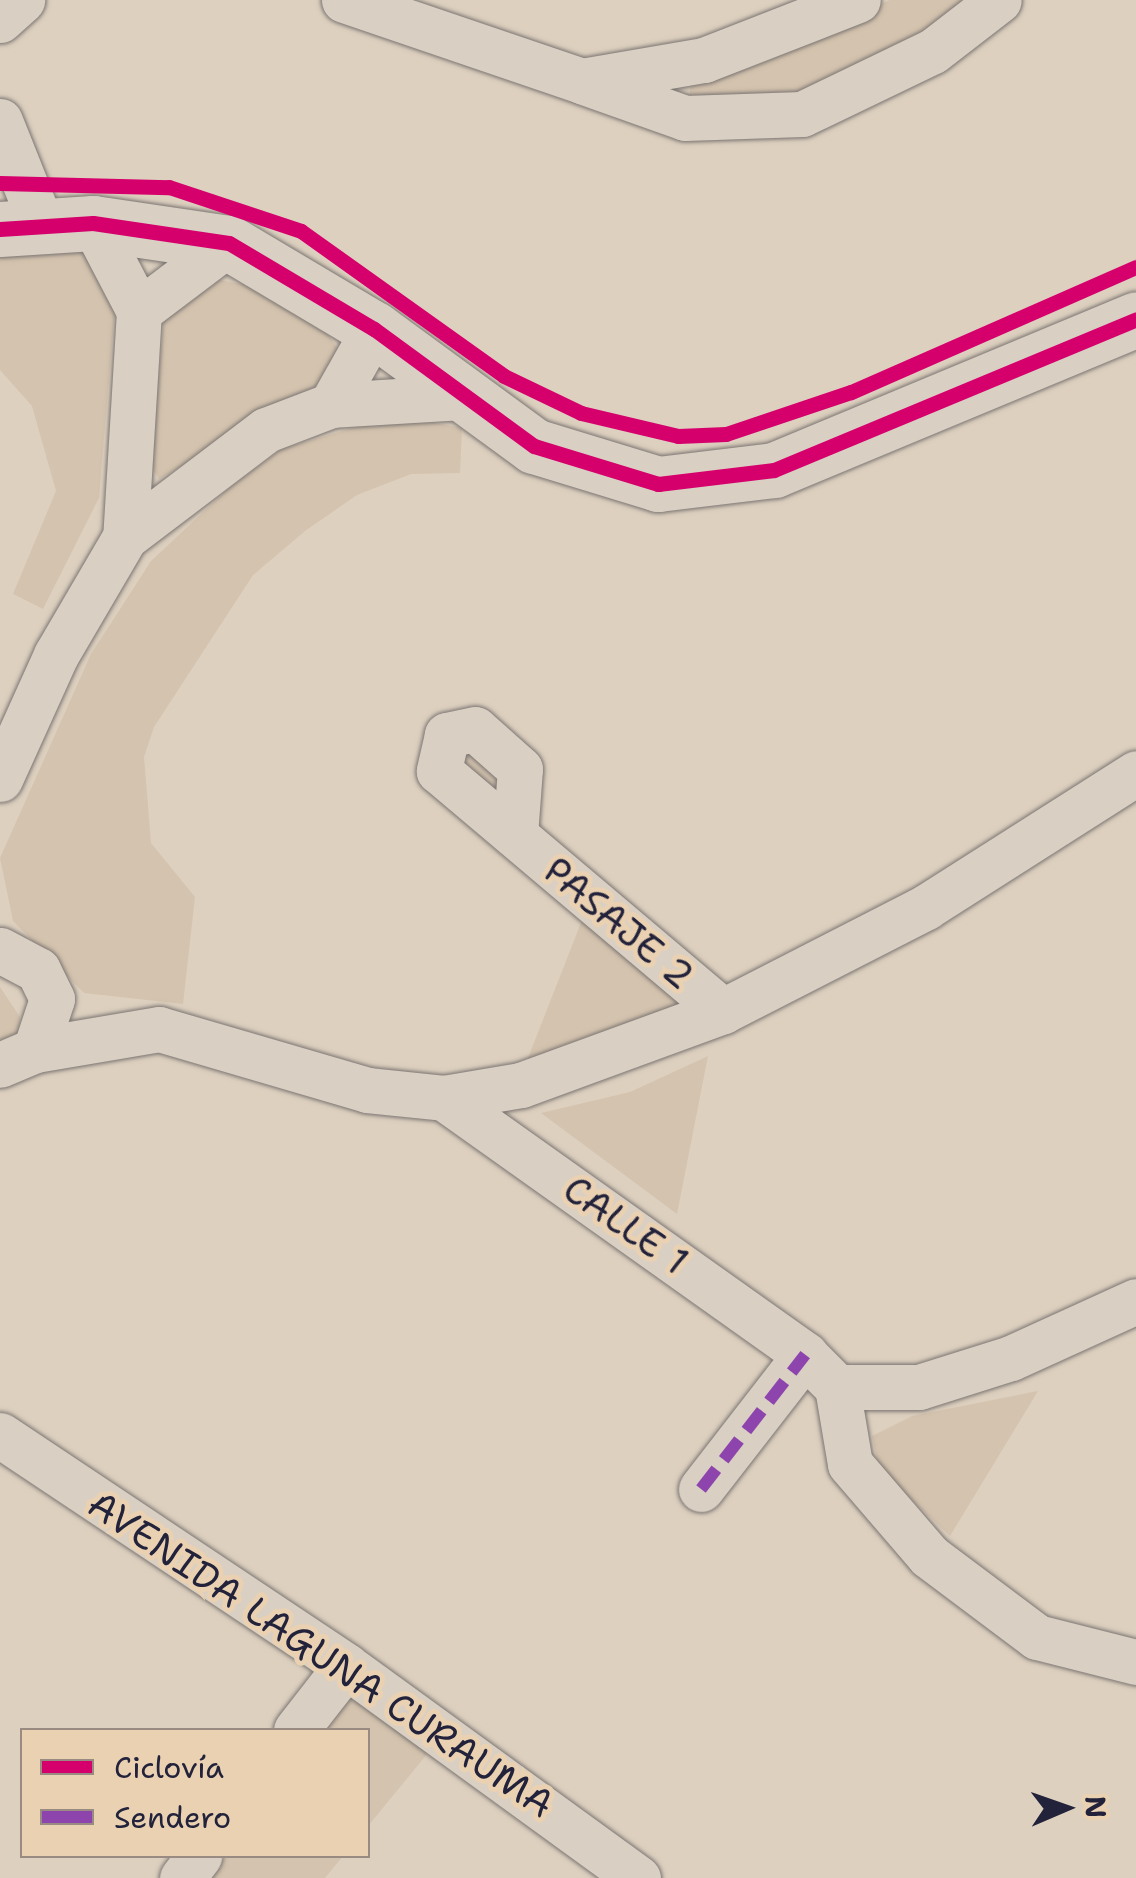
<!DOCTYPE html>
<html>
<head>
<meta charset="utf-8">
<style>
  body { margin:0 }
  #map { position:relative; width:1136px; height:1878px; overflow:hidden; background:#ddd0bf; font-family:"Shantell Sans",sans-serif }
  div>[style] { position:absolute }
  .green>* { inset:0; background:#d4c3ae }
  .roads { filter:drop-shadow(0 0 2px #7b7572) drop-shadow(0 0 2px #7b7572) }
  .minor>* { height:45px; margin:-22.5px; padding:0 22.5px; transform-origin:22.5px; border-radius:22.5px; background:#d9cfc3 }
  .tertiary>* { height:55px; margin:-27.5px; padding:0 27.5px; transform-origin:27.5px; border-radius:27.5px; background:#d9cfc3 }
  .quiet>* { height:12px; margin-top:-6px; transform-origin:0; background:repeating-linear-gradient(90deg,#8e44ad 0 25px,transparent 0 37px) }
  .cycleway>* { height:15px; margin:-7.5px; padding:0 7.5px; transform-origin:7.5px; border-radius:7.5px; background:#d6006c }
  span { translate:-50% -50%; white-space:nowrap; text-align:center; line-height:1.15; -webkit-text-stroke:10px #ead1b2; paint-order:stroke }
  .street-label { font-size:38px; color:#22223b }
  .legend { position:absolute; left:20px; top:1728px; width:350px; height:130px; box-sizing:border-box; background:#ead1b2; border:2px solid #9a8b82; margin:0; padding:12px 18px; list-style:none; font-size:30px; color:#22223b }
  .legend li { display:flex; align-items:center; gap:20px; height:50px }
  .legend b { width:50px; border:2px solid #9a8b82 }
  .north { position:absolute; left:1016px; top:1758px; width:100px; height:100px; -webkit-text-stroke:8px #ead1b2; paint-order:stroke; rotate:88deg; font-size:28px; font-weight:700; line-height:40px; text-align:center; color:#22223b }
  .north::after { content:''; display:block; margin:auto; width:35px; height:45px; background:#22223b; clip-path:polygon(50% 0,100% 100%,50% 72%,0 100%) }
</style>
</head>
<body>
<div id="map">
  <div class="green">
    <i style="clip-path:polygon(890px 0,975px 0,929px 36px,842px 78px,776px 99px,690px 99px,690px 78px)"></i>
    <i style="clip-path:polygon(0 251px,98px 252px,115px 307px,99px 498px,43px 609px,13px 594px,56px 491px,32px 406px,0 370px)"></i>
    <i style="clip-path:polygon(213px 279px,254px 286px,325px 330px,340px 352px,329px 382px,159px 479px,149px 463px,164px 322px,173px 301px)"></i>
    <i style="clip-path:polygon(396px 415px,462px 428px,460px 473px,411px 474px,357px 495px,305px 531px,253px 575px,154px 727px,144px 757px,151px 843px,195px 897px,183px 1004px,84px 993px,13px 921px,0 858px,91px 654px,151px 561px,230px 487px,282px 449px)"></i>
    <i style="clip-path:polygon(458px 749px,474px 749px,506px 790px,490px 795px,457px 766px)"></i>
    <i style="clip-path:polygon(584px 915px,695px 1002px,526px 1063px)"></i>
    <i style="clip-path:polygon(0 987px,20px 1017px,18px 1034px,0 1047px)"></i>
    <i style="clip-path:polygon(708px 1056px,677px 1214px,541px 1113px,630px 1092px)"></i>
    <i style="clip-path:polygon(1038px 1391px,950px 1536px,879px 1469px,872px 1436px,912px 1416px)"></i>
    <i style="clip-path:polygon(351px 1694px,428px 1753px,368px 1826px,368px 1730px,323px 1730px)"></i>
    <i style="clip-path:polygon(226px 1856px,343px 1856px,325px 1878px,208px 1878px)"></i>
  </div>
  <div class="roads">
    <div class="minor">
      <i style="left:344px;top:0;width:251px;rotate:18.8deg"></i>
      <i style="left:582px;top:81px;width:124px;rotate:-9.8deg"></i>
      <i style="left:704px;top:60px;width:165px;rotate:-21.3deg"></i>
      <i style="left:0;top:20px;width:30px;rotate:-42deg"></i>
      <i style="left:584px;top:82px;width:107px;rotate:19.6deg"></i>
      <i style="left:685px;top:118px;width:117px;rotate:-2deg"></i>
      <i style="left:802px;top:114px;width:145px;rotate:-25.7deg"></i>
      <i style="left:933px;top:51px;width:83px;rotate:-37.7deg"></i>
      <i style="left:0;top:121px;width:111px;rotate:68.3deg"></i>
      <i style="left:93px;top:223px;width:99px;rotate:62.4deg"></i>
      <i style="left:139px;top:311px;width:226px;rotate:93.5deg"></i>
      <i style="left:139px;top:311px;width:113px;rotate:-37.1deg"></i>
      <i style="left:331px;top:405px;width:87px;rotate:-60.5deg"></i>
      <i style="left:0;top:779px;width:136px;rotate:-65.7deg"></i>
      <i style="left:56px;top:655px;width:137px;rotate:-59.7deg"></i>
      <i style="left:125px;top:537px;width:177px;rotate:-37.2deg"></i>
      <i style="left:266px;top:430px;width:70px;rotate:-21deg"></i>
      <i style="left:331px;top:405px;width:130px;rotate:-3.5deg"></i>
      <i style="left:515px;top:835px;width:66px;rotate:-85.7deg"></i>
      <i style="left:520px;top:769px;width:60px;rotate:-138.4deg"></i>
      <i style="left:475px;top:729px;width:29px;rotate:168deg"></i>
      <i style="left:447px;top:735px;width:37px;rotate:103deg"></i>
      <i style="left:439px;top:771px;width:372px;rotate:40.2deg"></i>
      <i style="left:0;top:950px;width:43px;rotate:27.8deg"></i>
      <i style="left:38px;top:970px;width:32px;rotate:64deg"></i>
      <i style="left:52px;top:999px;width:54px;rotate:108.4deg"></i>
      <i style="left:35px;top:1050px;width:38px;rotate:157deg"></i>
      <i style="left:35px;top:1050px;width:126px;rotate:-9.6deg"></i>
      <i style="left:159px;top:1029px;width:217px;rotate:16.3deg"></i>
      <i style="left:367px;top:1090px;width:77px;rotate:5.9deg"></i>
      <i style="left:444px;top:1098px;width:78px;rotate:-9.6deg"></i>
      <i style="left:521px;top:1085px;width:215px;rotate:-20.1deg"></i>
      <i style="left:723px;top:1011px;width:228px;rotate:-27.1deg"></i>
      <i style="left:926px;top:907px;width:249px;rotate:-32.5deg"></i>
      <i style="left:444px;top:1098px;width:443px;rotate:35.4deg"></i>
      <i style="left:805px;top:1355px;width:45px;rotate:45deg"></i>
      <i style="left:837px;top:1387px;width:78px;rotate:80.4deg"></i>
      <i style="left:850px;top:1464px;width:121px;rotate:49.3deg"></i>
      <i style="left:929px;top:1556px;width:135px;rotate:36.9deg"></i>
      <i style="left:1037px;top:1637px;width:102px;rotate:14.2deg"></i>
      <i style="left:837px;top:1387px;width:82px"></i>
      <i style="left:919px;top:1387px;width:96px;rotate:-17.5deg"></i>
      <i style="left:1011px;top:1358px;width:137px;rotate:-24.5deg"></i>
      <i style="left:0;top:1435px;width:416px;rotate:33.7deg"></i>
      <i style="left:346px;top:1666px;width:361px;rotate:36deg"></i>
      <i style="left:701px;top:1489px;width:170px;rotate:-52.2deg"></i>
      <i style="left:296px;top:1730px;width:81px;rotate:-52deg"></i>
      <i style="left:182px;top:1878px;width:28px;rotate:-52deg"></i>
    </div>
    <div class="tertiary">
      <i style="left:0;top:229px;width:93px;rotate:-3.7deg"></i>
      <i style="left:93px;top:223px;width:137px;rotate:8.4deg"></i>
      <i style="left:229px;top:243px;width:169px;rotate:30.7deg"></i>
      <i style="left:374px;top:329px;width:198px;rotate:36.2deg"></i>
      <i style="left:534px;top:446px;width:130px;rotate:17deg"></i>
      <i style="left:658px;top:484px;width:117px;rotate:-6.9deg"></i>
      <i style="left:774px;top:470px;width:392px;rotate:-22.6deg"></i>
    </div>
  </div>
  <div class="quiet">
    <i style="left:701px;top:1489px;width:170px;rotate:-52.2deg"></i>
  </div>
  <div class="cycleway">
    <i style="left:0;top:183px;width:169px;rotate:1.4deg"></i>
    <i style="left:169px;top:187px;width:139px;rotate:18.4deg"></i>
    <i style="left:301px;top:231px;width:249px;rotate:35.5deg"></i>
    <i style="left:504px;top:376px;width:85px;rotate:25.7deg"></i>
    <i style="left:581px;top:413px;width:100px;rotate:13.3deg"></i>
    <i style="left:678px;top:436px;width:48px;rotate:-2.4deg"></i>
    <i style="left:726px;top:434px;width:132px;rotate:-18.6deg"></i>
    <i style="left:851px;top:392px;width:311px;rotate:-23.7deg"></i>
    <i style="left:0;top:229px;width:93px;rotate:-3.7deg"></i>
    <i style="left:93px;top:223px;width:137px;rotate:8.4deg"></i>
    <i style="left:229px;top:243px;width:169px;rotate:30.7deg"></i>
    <i style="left:374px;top:329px;width:198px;rotate:36.2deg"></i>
    <i style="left:534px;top:446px;width:130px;rotate:17deg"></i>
    <i style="left:658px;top:484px;width:117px;rotate:-6.9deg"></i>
    <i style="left:774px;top:470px;width:392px;rotate:-22.6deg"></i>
  </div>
  <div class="street-label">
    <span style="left:619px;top:923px;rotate:40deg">PASAJE 2</span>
    <span style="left:626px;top:1225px;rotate:35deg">CALLE 1</span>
    <span style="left:321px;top:1654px;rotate:34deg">AVENIDA LAGUNA CURAUMA</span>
  </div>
  <ul class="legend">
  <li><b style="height:12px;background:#d6006c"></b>Ciclovía</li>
  <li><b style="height:12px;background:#8e44ad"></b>Sendero</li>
  </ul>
  <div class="north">N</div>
</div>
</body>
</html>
